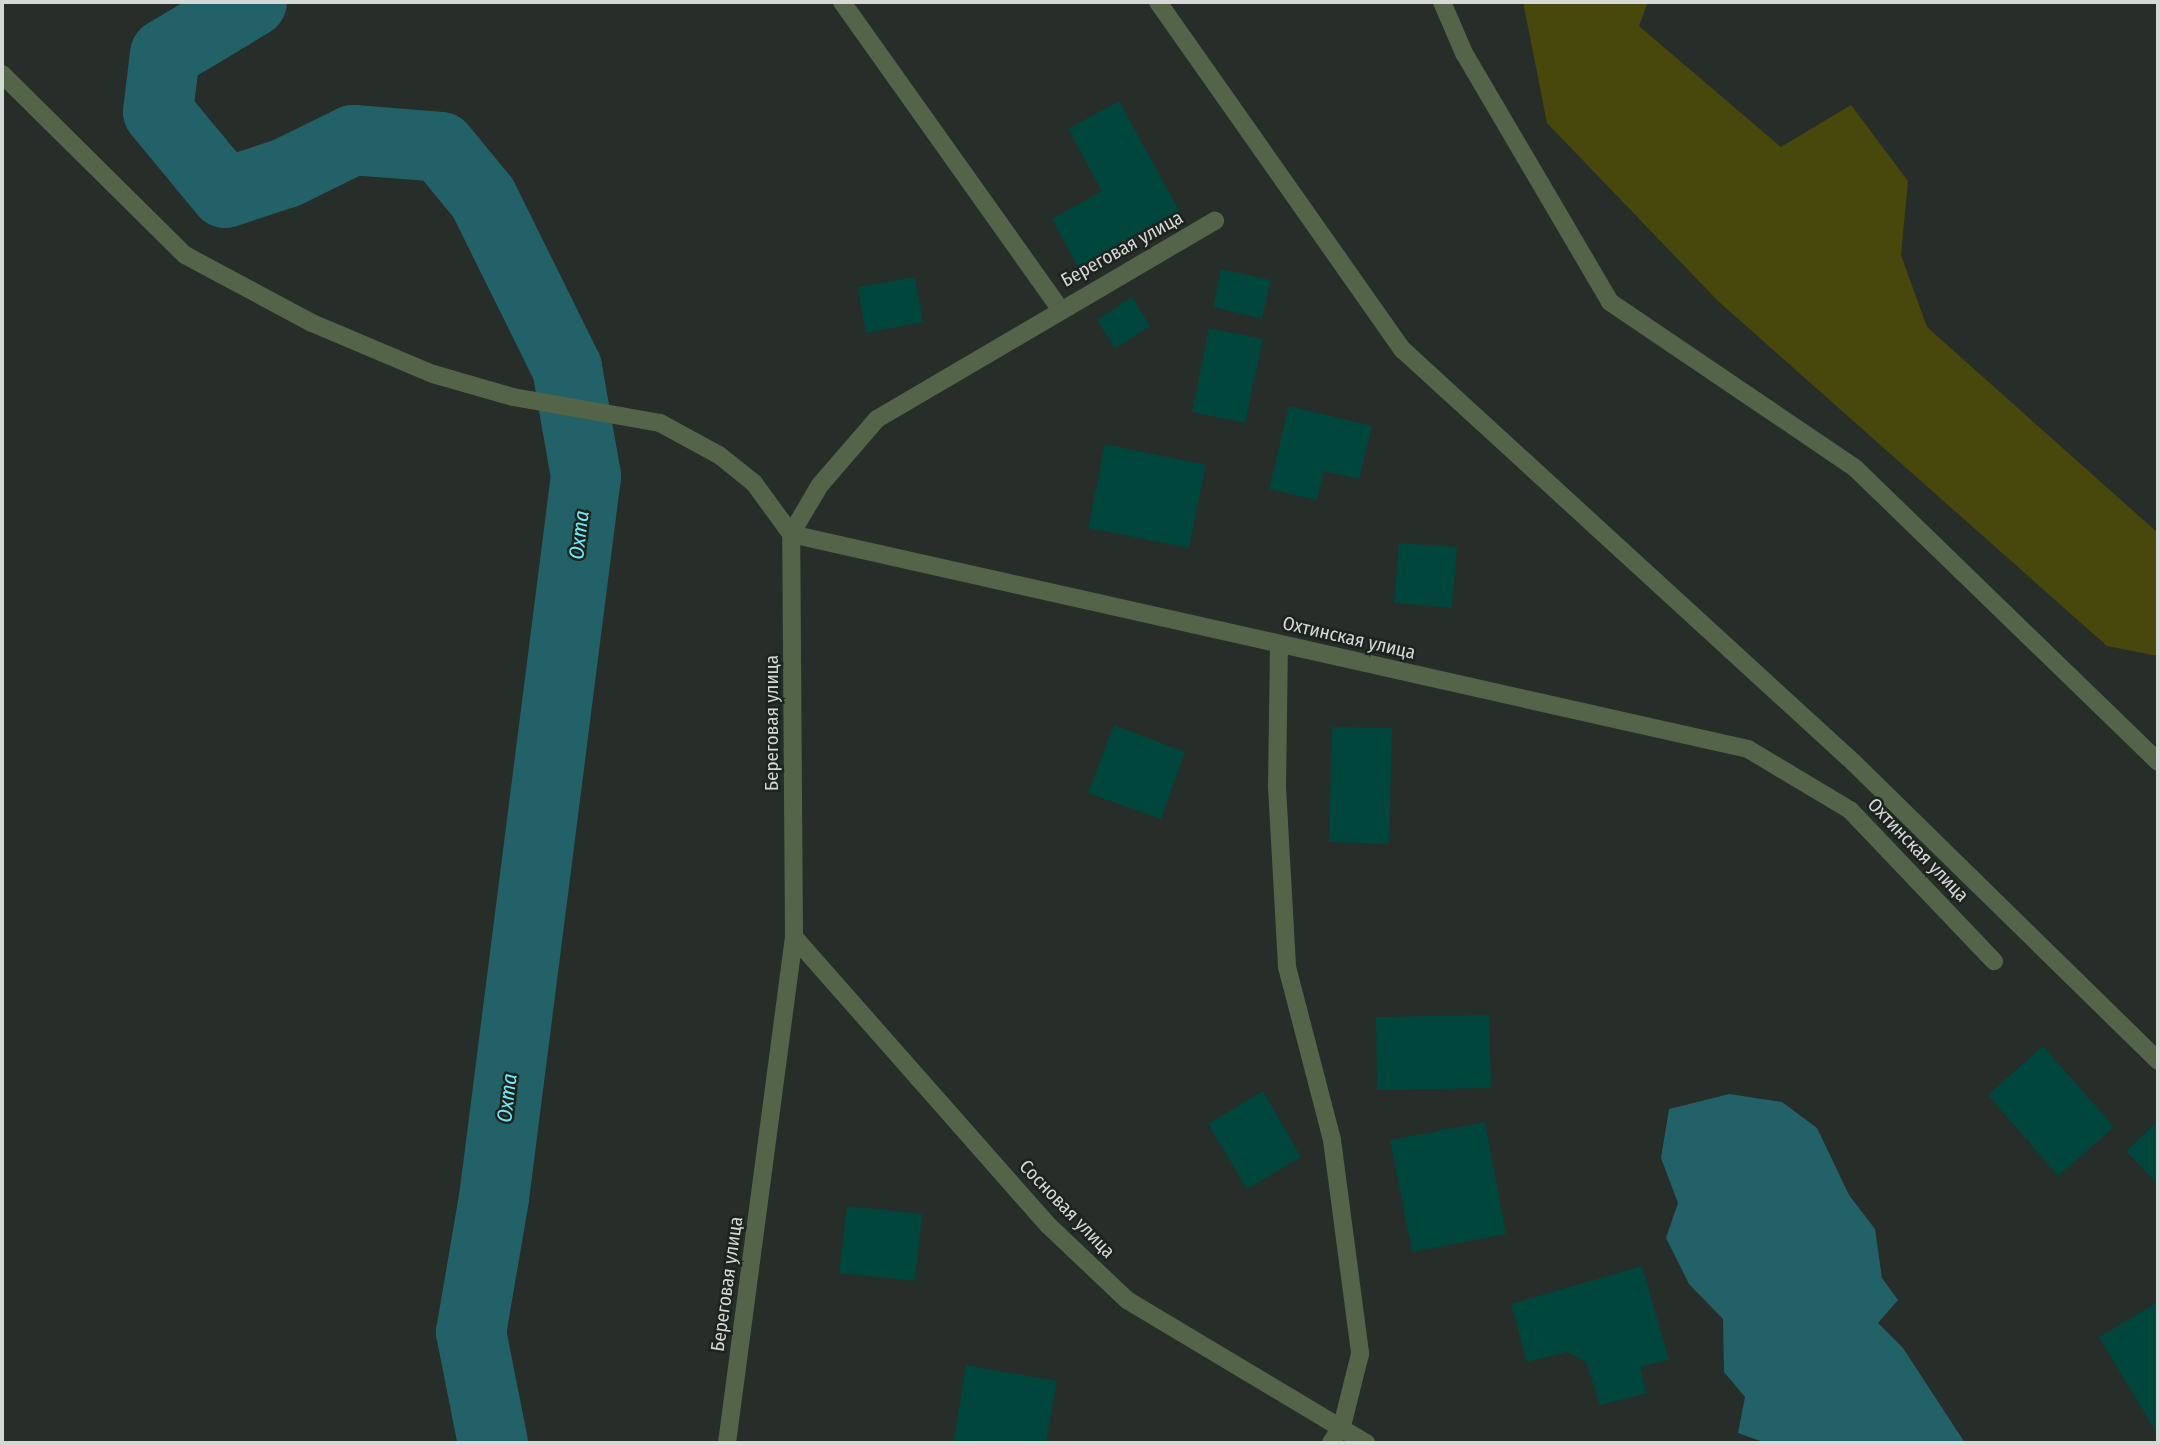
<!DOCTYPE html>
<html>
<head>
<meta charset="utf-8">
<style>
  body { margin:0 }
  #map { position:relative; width:2160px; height:1445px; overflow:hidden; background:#272d29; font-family:"Fira Sans Condensed",sans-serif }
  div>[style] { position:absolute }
  .green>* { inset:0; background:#48470c }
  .water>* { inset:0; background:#226168 }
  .river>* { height:70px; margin:-35px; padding:0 35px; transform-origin:35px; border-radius:35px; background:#226168 }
  .building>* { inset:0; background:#00463d }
  .lane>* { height:18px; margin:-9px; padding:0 9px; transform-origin:9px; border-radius:9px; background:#536448 }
  .street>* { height:18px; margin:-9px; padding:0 9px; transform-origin:9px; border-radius:9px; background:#536448 }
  span { translate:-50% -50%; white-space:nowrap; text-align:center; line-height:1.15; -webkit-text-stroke:5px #1d231f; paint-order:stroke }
  .street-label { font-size:19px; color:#d5d9d6 }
  .water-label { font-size:21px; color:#72eaf7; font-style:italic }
  .frame { position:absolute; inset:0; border:4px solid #d5d9d6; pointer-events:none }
</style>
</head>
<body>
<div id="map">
  <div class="green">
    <i style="clip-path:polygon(1523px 2px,1648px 2px,1639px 26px,1781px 147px,1851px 105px,1908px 181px,1901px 255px,1927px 327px,2158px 533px,2158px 656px,2107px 646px,1718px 301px,1547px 123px)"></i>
  </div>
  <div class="water">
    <i style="clip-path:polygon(1729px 1094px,1782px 1102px,1817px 1128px,1849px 1195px,1875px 1229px,1882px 1278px,1898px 1300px,1878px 1323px,1903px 1348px,1965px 1443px,1766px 1443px,1738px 1433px,1745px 1397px,1724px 1372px,1723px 1319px,1689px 1284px,1666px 1238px,1678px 1203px,1661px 1158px,1669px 1109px)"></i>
  </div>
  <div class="river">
    <i style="left:252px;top:2px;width:101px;rotate:149.1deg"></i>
    <i style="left:165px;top:54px;width:58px;rotate:96.9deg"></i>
    <i style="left:158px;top:112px;width:105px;rotate:50.4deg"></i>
    <i style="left:225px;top:193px;width:64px;rotate:-18.2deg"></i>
    <i style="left:286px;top:173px;width:75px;rotate:-26.2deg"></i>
    <i style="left:353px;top:140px;width:88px;rotate:4.5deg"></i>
    <i style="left:441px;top:147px;width:66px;rotate:50.5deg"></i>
    <i style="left:483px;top:198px;width:190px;rotate:63.7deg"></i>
    <i style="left:567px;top:368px;width:110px;rotate:80deg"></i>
    <i style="left:586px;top:476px;width:728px;rotate:97.26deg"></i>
    <i style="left:494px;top:1198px;width:136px;rotate:99.7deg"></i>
    <i style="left:471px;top:1332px;width:113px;rotate:78.8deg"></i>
  </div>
  <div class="building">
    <i style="clip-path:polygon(1119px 101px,1181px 214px,1079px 269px,1052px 219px,1102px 191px,1068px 129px)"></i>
    <i style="clip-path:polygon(1221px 269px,1271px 280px,1262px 319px,1213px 307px)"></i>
    <i style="clip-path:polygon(915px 277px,923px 322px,866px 333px,858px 287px)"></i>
    <i style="clip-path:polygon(1132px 297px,1150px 326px,1115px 349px,1097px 320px)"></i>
    <i style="clip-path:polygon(1209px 328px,1263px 339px,1245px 423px,1192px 412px)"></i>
    <i style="clip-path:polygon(1289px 406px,1372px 426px,1359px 479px,1324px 471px,1317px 500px,1269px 489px)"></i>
    <i style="clip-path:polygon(1105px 444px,1206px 465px,1189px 548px,1088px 528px)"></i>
    <i style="clip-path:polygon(1399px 543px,1457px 547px,1452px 608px,1394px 603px)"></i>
    <i style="clip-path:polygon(1114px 725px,1185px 752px,1161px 819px,1088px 793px)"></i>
    <i style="clip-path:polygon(1332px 727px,1392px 728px,1389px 844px,1329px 842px)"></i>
    <i style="clip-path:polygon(1489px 1015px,1491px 1088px,1377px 1090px,1376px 1017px)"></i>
    <i style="clip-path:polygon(2043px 1046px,2114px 1127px,2058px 1176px,1988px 1095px)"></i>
    <i style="clip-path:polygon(1263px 1091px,1301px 1157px,1247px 1189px,1208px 1124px)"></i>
    <i style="clip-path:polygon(2158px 1121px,2158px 1185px,2126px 1151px)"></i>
    <i style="clip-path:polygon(1485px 1122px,1506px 1234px,1412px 1252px,1390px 1140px)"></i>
    <i style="clip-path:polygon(847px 1206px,922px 1214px,915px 1281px,839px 1273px)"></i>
    <i style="clip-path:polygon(1642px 1266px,1669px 1360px,1640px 1367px,1647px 1393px,1600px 1405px,1586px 1362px,1567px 1352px,1527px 1362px,1511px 1304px)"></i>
    <i style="clip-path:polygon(2158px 1302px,2158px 1431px,2156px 1432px,2099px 1337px)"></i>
    <i style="clip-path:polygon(966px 1365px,1057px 1381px,1046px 1443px,953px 1443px)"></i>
  </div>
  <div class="lane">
    <i style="left:842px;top:2px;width:374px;rotate:54.6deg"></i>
    <i style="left:1442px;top:2px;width:56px;rotate:66.7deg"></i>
    <i style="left:1464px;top:53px;width:289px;rotate:59.6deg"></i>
    <i style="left:1610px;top:302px;width:296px;rotate:34.1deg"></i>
    <i style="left:1855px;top:468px;width:422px;rotate:44.1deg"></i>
    <i style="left:1279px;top:644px;width:143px;rotate:90.8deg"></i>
    <i style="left:1277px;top:787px;width:180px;rotate:86.8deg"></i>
    <i style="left:1287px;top:967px;width:179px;rotate:75.4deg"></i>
    <i style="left:1332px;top:1140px;width:216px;rotate:82.5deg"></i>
    <i style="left:1360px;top:1354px;width:74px;rotate:104deg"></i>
    <i style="left:1342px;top:1426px;width:20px;rotate:123deg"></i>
  </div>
  <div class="street">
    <i style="left:1158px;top:2px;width:426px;rotate:54.9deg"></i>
    <i style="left:1403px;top:350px;width:610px;rotate:42.48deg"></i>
    <i style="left:1853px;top:762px;width:427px;rotate:44.4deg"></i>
    <i style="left:2px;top:74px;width:257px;rotate:44.7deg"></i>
    <i style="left:185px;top:255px;width:144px;rotate:28.2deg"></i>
    <i style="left:312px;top:323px;width:131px;rotate:22.9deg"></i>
    <i style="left:433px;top:374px;width:83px;rotate:16deg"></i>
    <i style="left:513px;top:397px;width:149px;rotate:10deg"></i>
    <i style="left:660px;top:423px;width:67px;rotate:28.5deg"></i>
    <i style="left:719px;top:455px;width:45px;rotate:38.7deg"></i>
    <i style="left:754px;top:483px;width:63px;rotate:54deg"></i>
    <i style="left:791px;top:534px;width:981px;rotate:12.66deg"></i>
    <i style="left:1748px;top:749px;width:119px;rotate:30.9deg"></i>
    <i style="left:1850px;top:810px;width:209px;rotate:46.4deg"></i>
    <i style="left:794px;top:937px;width:385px;rotate:48.6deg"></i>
    <i style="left:1049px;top:1226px;width:108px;rotate:43.5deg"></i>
    <i style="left:1127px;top:1300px;width:279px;rotate:30.9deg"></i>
    <i style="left:727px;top:1443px;width:510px;rotate:-82.46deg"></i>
    <i style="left:794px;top:937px;width:403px;rotate:-90.4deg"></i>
    <i style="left:791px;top:534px;width:57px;rotate:-59.4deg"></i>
    <i style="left:820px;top:485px;width:87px;rotate:-49.2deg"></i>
    <i style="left:877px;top:419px;width:392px;rotate:-30.4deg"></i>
  </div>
  <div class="street-label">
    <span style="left:1122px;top:249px;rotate:-29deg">Береговая улица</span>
    <span style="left:1349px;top:638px;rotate:13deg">Охтинская улица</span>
    <span style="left:772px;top:723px;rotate:-90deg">Береговая улица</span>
    <span style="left:1918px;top:850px;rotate:46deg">Охтинская улица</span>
    <span style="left:1067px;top:1209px;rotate:46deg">Сосновая улица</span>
    <span style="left:727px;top:1284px;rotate:-82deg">Береговая улица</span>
  </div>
  <div class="water-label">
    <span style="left:579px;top:535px;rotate:-83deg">Охта</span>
    <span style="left:507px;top:1098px;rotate:-83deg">Охта</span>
  </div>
  <div class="frame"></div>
</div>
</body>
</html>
